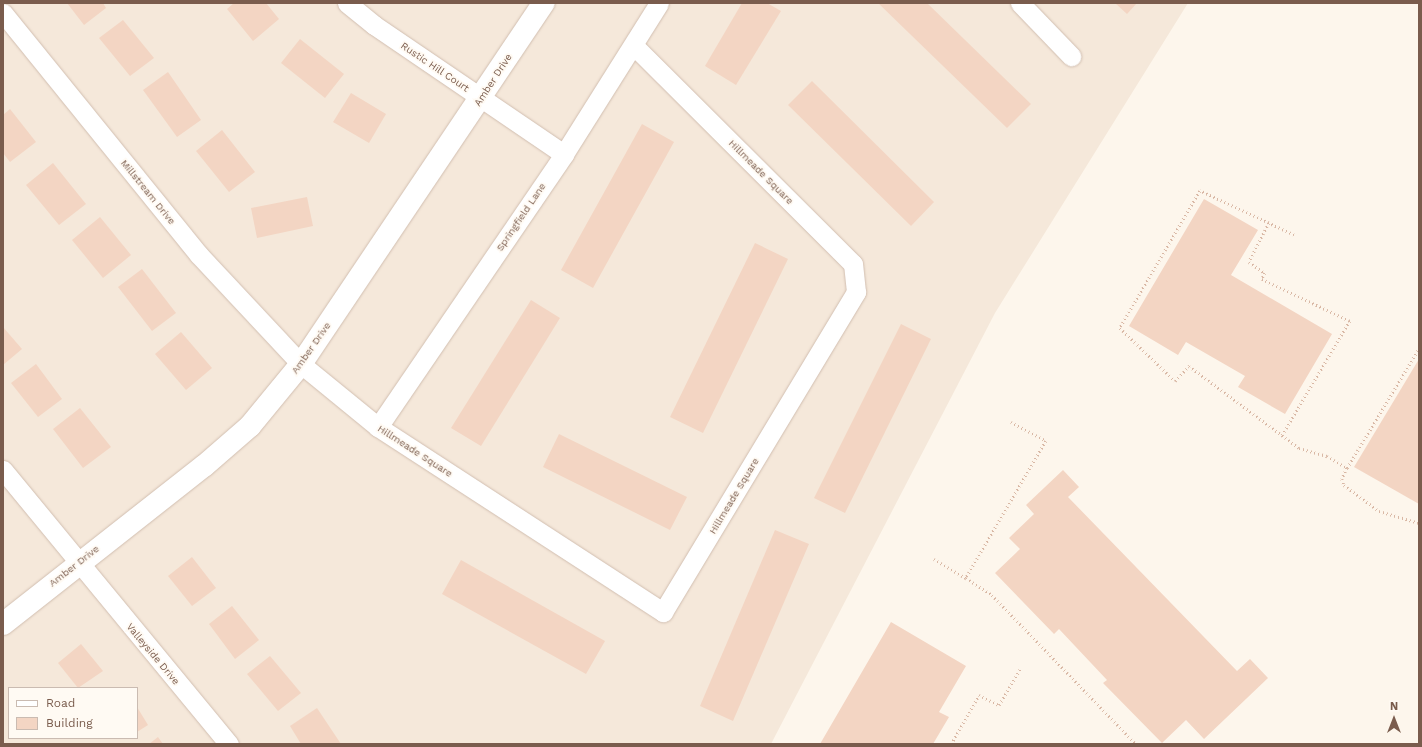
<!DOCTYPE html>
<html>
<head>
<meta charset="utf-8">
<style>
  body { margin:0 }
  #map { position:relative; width:1422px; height:747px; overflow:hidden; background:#fdf6ec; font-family:"Work Sans",sans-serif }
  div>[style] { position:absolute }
  .residential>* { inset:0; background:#f5e8da }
  .building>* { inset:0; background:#f3d5c3 }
  .path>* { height:2.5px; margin-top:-1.25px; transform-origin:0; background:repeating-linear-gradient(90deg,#d9b8a5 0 1px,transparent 0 4px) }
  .roads { filter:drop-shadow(0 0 1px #d1beb0) drop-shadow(0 0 1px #d1beb0) }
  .minor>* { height:19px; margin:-9.5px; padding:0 9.5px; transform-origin:9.5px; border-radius:9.5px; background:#fff }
  .tertiary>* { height:22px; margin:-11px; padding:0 11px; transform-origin:11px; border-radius:11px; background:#fff }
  span { translate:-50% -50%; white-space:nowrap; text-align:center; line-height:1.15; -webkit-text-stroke:3.5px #fffaf3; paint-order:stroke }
  .street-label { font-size:10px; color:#7a5c4d }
  .frame { position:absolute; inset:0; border:4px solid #7a5c4d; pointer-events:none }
  .legend { position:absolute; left:8px; top:687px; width:130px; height:52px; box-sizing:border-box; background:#fffaf3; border:1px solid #cabbb1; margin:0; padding:5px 7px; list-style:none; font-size:12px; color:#7a5c4d }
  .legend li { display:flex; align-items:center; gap:8px; height:20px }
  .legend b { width:20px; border:1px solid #cabbb1 }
  .north { position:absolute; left:1374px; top:699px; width:40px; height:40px; -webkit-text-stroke:3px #fffaf3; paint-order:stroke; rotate:0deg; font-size:11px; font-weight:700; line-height:16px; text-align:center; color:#7a5c4d }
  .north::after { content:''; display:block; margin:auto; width:14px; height:18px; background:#7a5c4d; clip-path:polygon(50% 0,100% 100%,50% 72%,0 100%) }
</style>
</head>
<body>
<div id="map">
  <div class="residential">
    <i style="clip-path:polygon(evenodd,3px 3px,1188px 3px,995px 313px,771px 744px,3px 744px,3px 3px,9px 688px,137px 688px,137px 738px,9px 738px,9px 688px)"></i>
  </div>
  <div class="building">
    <i style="clip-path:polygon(67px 3px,103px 3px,106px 8px,84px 25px)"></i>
    <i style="clip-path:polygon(234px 3px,266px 3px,279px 19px,253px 41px,227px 9px)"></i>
    <i style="clip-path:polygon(742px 3px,767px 3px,781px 11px,736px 85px,705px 66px)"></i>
    <i style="clip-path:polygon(878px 3px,927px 3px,1031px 104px,1007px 128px)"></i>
    <i style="clip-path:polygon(1115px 3px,1137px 3px,1127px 14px)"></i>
    <i style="clip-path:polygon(123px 20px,154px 58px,130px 76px,99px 38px)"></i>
    <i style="clip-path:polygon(300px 39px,344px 74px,325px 98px,281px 63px)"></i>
    <i style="clip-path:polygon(168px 72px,201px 120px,177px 137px,143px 90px)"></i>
    <i style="clip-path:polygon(812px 81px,934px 202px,911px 226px,788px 105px)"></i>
    <i style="clip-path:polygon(351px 93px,386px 114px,369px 143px,333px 122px)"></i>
    <i style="clip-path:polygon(10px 109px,36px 142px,10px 162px,3px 153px,3px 115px)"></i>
    <i style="clip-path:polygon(642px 124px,674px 142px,593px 288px,561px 270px)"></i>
    <i style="clip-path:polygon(222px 130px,255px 172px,229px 192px,196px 151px)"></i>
    <i style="clip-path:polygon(53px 163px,86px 204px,59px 225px,26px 185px)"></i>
    <i style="clip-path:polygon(307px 197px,313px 226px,257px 238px,251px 208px)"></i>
    <i style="clip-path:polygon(1204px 199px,1258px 230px,1231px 275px,1332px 334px,1285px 414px,1238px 387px,1245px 376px,1186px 342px,1178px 355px,1129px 326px)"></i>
    <i style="clip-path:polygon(100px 217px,131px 255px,103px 278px,72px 240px)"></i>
    <i style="clip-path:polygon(755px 243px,788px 259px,703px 433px,670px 417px)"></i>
    <i style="clip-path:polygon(142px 269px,176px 313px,152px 331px,118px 287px)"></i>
    <i style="clip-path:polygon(531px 300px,560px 318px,481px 446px,451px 428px)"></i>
    <i style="clip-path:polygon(901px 324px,931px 339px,845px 513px,814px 498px)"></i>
    <i style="clip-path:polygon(3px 327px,22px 349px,3px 365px)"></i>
    <i style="clip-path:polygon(181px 332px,212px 368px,186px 390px,155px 354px)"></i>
    <i style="clip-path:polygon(1419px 359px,1419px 504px,1354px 467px)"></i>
    <i style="clip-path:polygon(36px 364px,62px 399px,38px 417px,11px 383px)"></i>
    <i style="clip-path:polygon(80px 408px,111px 447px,83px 468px,53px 429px)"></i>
    <i style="clip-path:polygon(559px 434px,687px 497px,670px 530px,543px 467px)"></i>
    <i style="clip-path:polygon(1063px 470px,1079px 487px,1068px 497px,1237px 671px,1250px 659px,1268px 678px,1204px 739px,1186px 720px,1162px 743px,1103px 683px,1107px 680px,1059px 629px,1054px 634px,995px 573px,1020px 549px,1009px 538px,1034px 514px,1026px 505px)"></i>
    <i style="clip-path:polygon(775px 530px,809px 544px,733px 721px,700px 706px)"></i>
    <i style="clip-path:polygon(192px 557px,216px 588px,192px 606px,168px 576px)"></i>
    <i style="clip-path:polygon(461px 560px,605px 641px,586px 674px,442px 594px)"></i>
    <i style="clip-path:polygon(232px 606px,259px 640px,235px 659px,209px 624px)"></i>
    <i style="clip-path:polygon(891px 622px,966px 666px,939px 712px,949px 717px,933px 744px,820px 744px)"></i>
    <i style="clip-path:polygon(81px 644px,103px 671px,78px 688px,58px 663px)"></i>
    <i style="clip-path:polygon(270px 656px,301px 693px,278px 711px,247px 674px)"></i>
    <i style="clip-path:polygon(137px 707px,148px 725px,137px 732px)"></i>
    <i style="clip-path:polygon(317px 708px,341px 744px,301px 744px,290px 726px)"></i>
    <i style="clip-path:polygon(158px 737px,163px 744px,149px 744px)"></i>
  </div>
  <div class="path">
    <i style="left:1269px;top:223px;width:44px;rotate:117.1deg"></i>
    <i style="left:1249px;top:262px;width:19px;rotate:35deg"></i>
    <i style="left:1265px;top:273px;width:7px;rotate:117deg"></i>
    <i style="left:1262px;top:279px;width:98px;rotate:25.5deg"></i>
    <i style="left:1350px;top:321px;width:134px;rotate:120.6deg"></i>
    <i style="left:1294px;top:235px;width:104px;rotate:-154.9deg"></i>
    <i style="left:1200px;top:191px;width:159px;rotate:120.3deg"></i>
    <i style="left:1120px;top:328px;width:76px;rotate:43.9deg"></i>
    <i style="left:1175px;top:381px;width:21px;rotate:-47deg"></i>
    <i style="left:1189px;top:366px;width:137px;rotate:36.7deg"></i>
    <i style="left:1299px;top:448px;width:29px;rotate:16deg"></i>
    <i style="left:1327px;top:456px;width:23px;rotate:31deg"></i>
    <i style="left:1347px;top:468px;width:12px;rotate:114deg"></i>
    <i style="left:1342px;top:479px;width:6px;rotate:72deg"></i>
    <i style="left:1344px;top:485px;width:44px;rotate:36.6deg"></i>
    <i style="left:1379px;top:511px;width:42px;rotate:16.7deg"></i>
    <i style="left:1011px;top:422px;width:40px;rotate:28deg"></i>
    <i style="left:1046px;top:441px;width:159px;rotate:120.3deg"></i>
    <i style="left:966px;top:578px;width:31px;rotate:33deg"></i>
    <i style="left:992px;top:595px;width:207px;rotate:46deg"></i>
    <i style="left:1347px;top:468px;width:140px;rotate:-59deg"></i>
    <i style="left:934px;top:559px;width:37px;rotate:31deg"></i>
    <i style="left:951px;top:744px;width:56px;rotate:-60.3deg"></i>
    <i style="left:979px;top:695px;width:22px;rotate:27deg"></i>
    <i style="left:999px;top:705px;width:42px;rotate:-59.7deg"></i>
  </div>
  <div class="roads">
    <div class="minor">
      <i style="left:347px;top:3px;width:35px;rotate:39deg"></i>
      <i style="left:374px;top:25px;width:230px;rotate:34.2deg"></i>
      <i style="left:1020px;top:3px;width:74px;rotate:46.1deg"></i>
      <i style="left:3px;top:13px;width:311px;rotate:51deg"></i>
      <i style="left:199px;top:255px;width:149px;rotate:46.9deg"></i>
      <i style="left:301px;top:364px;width:99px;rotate:39.3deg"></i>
      <i style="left:378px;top:427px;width:340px;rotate:33deg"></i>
      <i style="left:663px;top:612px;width:374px;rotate:-58.9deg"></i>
      <i style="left:856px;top:292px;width:28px;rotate:-96deg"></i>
      <i style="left:853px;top:264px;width:309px;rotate:-135.1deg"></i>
      <i style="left:378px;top:427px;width:330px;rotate:-55.7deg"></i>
      <i style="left:564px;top:154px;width:178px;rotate:-57.8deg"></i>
      <i style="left:3px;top:470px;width:355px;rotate:50.5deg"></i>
    </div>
    <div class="tertiary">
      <i style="left:3px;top:624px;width:256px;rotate:-38.2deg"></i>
      <i style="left:204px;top:466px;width:61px;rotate:-41deg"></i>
      <i style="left:250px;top:426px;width:80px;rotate:-50.6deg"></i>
      <i style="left:301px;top:364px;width:435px;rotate:-56.1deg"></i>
    </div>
  </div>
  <div class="street-label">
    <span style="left:435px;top:67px;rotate:34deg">Rustic Hill Court</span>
    <span style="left:493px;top:80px;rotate:-57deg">Amber Drive</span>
    <span style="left:761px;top:172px;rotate:45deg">Hillmeade Square</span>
    <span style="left:148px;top:192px;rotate:51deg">Millstream Drive</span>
    <span style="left:521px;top:217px;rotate:-56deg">Springfield Lane</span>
    <span style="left:311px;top:348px;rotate:-55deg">Amber Drive</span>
    <span style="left:415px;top:451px;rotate:33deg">Hillmeade Square</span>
    <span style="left:734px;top:496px;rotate:-59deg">Hillmeade Square</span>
    <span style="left:74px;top:566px;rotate:-38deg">Amber Drive</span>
    <span style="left:153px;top:654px;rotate:50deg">Valleyside Drive</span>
  </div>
  <div class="frame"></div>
  <ul class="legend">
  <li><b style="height:5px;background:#fff"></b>Road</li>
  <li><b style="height:11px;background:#f3d5c3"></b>Building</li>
  </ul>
  <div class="north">N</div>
</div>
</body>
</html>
